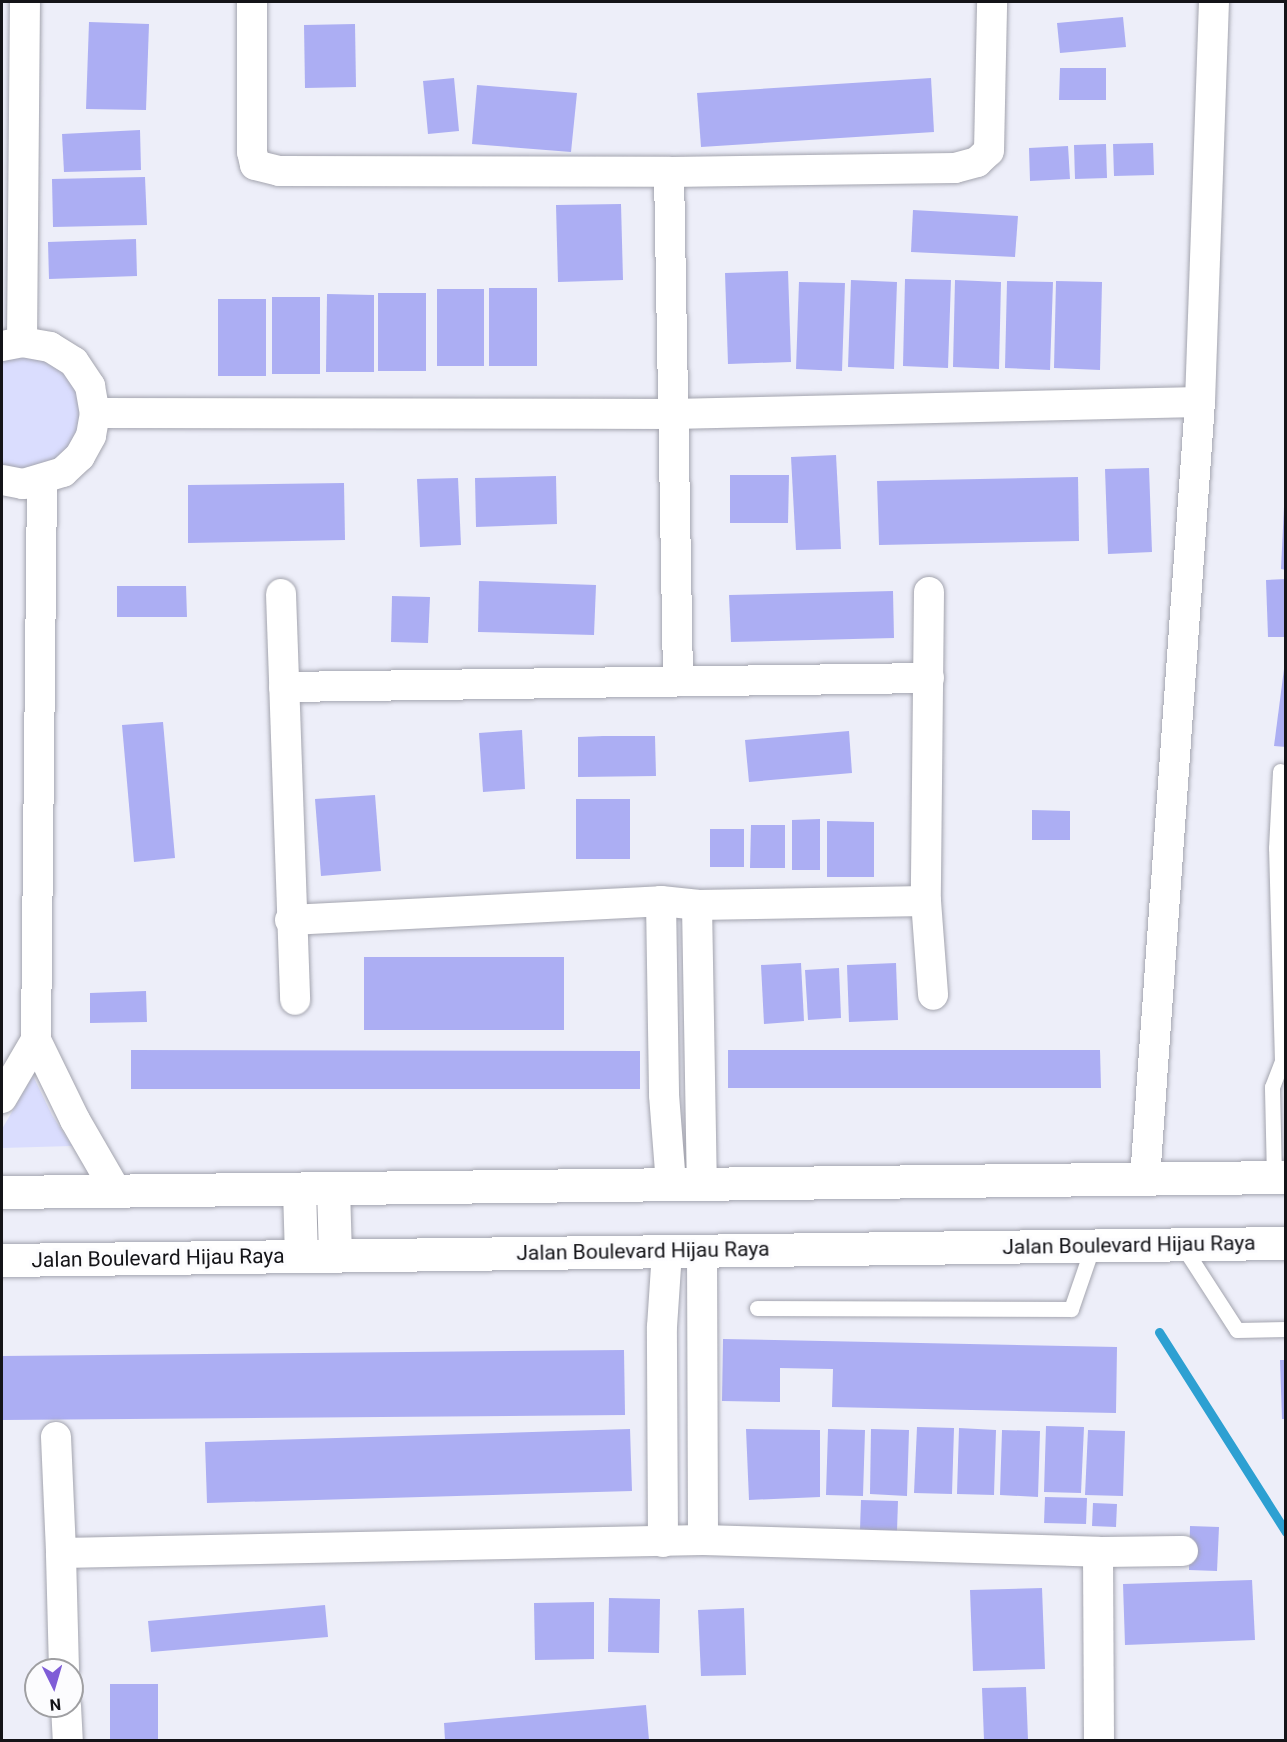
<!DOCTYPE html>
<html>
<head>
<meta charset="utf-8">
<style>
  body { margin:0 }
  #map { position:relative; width:1287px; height:1742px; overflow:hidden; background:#edeef9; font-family:Roboto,sans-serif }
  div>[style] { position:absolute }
  .green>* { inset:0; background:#daddfe }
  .stream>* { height:9px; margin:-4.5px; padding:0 4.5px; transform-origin:4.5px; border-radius:4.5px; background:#2da0d2 }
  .building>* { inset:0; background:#acaef3 }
  .roads { filter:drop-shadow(0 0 2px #a3a4ae) drop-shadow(0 0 2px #a3a4ae) }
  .service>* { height:15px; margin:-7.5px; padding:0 7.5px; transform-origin:7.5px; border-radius:7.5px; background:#fff }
  .minor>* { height:30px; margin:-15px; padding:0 15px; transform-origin:15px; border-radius:15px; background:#fff }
  .tertiary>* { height:33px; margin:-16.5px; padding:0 16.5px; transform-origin:16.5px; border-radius:16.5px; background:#fff }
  span { translate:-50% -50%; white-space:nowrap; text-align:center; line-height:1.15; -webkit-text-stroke:6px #fcfcfe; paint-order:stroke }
  .street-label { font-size:21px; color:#141418 }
  .frame { position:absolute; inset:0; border:3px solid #141418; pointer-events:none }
  .north { position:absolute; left:24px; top:1658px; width:60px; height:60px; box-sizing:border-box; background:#fcfcfe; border:2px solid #9f9fa2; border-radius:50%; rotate:175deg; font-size:16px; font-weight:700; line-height:24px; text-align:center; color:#141418 }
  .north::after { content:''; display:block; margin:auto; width:21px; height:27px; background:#7f5dd7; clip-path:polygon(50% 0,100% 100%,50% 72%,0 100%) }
</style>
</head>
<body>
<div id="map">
  <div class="green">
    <i style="clip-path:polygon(22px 342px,90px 386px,80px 456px,2px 480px,2px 346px)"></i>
    <i style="clip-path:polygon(33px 1076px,52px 1115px,72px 1146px,2px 1148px,2px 1129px)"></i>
  </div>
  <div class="stream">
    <i style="left:1159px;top:1332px;width:237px;rotate:57.6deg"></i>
  </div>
  <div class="building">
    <i style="clip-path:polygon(1123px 17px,1126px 47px,1060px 53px,1057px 23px)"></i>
    <i style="clip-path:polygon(89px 22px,149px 24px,146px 110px,86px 109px)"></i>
    <i style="clip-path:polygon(355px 24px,356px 87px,305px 88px,304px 25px)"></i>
    <i style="clip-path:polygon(1060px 68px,1106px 68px,1106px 100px,1059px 100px)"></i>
    <i style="clip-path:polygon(454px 78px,459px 131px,428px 134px,423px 81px)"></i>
    <i style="clip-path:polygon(931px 78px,934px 132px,701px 147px,697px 93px)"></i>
    <i style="clip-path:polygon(477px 85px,577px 93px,571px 152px,472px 144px)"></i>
    <i style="clip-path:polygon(140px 130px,141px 170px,64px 172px,62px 134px)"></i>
    <i style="clip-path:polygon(1153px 143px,1154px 175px,1114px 176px,1113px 144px)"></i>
    <i style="clip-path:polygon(1106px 144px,1107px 178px,1075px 179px,1074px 145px)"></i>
    <i style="clip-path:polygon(1068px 146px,1070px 179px,1030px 181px,1029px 148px)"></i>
    <i style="clip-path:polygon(145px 177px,147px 225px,53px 227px,52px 179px)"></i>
    <i style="clip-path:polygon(621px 204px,623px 280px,558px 282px,556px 205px)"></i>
    <i style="clip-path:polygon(913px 210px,1018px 216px,1015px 257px,911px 252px)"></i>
    <i style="clip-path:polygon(136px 239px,137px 276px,49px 279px,48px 242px)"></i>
    <i style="clip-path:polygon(788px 271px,791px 362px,728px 364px,725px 273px)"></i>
    <i style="clip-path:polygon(905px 279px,951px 280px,948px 368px,903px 366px)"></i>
    <i style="clip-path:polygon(851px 280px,897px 282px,894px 369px,848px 367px)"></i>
    <i style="clip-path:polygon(955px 280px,1001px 282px,999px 369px,953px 367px)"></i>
    <i style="clip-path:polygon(1007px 281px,1053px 282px,1050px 370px,1005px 368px)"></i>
    <i style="clip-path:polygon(1056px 281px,1102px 282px,1100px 370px,1054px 368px)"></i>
    <i style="clip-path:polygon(799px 282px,845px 283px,842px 371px,796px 369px)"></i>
    <i style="clip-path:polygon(489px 288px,537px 288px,537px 366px,489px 366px)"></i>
    <i style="clip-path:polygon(437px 289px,484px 289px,484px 366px,437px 366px)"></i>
    <i style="clip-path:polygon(378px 293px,426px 293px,426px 371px,378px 371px)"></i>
    <i style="clip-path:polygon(327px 294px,374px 295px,374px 372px,326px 372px)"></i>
    <i style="clip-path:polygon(272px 297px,320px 297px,320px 374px,272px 374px)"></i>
    <i style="clip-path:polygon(218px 299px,266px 299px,266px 376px,218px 376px)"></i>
    <i style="clip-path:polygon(836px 455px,841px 549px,796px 550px,791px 457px)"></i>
    <i style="clip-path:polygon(1149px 468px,1152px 552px,1108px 554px,1105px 469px)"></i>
    <i style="clip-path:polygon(730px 475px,789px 475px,788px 523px,730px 523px)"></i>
    <i style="clip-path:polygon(556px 476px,557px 524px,476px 527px,475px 478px)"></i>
    <i style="clip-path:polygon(1078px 477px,1079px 541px,879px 545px,877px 481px)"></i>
    <i style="clip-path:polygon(458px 478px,461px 545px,420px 547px,417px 479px)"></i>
    <i style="clip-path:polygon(344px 483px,345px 540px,188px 543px,188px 485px)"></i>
    <i style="clip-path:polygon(1284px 507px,1286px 507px,1286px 570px,1281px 569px)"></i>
    <i style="clip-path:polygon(1286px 579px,1286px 637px,1268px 637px,1266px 580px)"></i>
    <i style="clip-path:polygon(479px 581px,596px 585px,594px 635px,478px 632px)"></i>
    <i style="clip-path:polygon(117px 586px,186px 586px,187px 617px,117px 617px)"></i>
    <i style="clip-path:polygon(893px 591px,894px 638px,731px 642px,729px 595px)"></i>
    <i style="clip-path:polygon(392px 596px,430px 597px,428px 643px,391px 642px)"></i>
    <i style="clip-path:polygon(1284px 669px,1286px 669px,1286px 747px,1274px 746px)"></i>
    <i style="clip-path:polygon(163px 722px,175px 858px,134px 862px,122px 725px)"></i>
    <i style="clip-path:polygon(522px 730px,525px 789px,483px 792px,479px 733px)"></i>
    <i style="clip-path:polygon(849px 731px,852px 773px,749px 782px,745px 740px)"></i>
    <i style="clip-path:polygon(603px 736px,655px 736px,656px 776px,578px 777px,578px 737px)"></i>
    <i style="clip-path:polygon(375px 795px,381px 871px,321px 876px,315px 799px)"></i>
    <i style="clip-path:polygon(576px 799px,630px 799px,630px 859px,576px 859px)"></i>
    <i style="clip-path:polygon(1032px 810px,1070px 811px,1070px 840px,1032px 840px)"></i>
    <i style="clip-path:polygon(820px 819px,820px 870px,792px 870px,792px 820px)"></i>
    <i style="clip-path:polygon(827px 821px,874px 822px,874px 877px,827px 877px)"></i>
    <i style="clip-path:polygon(751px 825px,785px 825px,785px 868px,750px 868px)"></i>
    <i style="clip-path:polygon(710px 829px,744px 829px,744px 867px,710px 867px)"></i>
    <i style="clip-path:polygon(364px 957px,564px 957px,564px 1030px,364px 1030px)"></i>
    <i style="clip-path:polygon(801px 963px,804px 1021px,764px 1024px,761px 965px)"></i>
    <i style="clip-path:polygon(896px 963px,898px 1020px,849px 1022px,847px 965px)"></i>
    <i style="clip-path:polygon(839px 968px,841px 1018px,808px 1020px,805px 970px)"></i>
    <i style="clip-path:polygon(146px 991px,147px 1022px,90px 1023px,90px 993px)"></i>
    <i style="clip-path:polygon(131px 1050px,640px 1051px,640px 1089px,131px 1089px)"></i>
    <i style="clip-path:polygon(728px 1050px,1100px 1050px,1101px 1088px,728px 1088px)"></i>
    <i style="clip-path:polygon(723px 1339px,1117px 1347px,1116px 1413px,832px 1407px,833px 1369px,780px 1368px,780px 1402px,722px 1401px)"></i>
    <i style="clip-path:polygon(624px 1350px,625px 1415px,2px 1420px,2px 1356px)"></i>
    <i style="clip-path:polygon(1280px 1360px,1286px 1360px,1286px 1419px,1282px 1419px)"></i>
    <i style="clip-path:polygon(1046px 1426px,1084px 1427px,1081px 1493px,1044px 1492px)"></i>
    <i style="clip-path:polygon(917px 1427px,954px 1428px,952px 1494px,914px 1493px)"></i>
    <i style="clip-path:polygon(959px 1428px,996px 1430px,994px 1495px,957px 1494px)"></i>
    <i style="clip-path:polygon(630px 1429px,632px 1491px,207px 1503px,205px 1442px)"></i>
    <i style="clip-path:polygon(746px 1429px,820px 1430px,820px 1497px,749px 1500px)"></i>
    <i style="clip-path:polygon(828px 1429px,865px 1430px,863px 1496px,826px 1495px)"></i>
    <i style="clip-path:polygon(871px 1429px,909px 1430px,907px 1496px,870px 1494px)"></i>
    <i style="clip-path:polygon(1002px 1430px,1040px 1431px,1038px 1497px,1000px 1495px)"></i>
    <i style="clip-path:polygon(1088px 1430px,1125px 1431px,1123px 1496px,1085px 1495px)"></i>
    <i style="clip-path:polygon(1045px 1497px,1087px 1498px,1086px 1524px,1044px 1523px)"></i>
    <i style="clip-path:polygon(861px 1500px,898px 1501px,897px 1531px,860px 1530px)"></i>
    <i style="clip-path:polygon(1093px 1503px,1117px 1504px,1116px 1527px,1092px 1526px)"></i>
    <i style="clip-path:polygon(1190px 1526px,1219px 1527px,1217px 1571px,1189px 1570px)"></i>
    <i style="clip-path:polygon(1252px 1580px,1255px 1640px,1125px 1645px,1123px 1584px)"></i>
    <i style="clip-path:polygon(1042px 1588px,1045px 1669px,973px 1671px,970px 1590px)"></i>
    <i style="clip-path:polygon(609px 1598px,660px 1599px,659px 1653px,608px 1652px)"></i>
    <i style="clip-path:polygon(594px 1602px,594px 1659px,535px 1660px,534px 1603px)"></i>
    <i style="clip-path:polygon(325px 1605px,328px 1637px,151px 1652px,148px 1621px)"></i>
    <i style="clip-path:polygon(744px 1608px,746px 1675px,701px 1676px,698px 1610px)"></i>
    <i style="clip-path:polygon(110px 1684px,158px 1684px,158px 1740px,110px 1740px)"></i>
    <i style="clip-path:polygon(1026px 1687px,1028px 1740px,984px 1740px,982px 1688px)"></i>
    <i style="clip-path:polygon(646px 1705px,649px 1740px,445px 1740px,444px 1723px)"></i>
  </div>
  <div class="roads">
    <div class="service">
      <i style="left:1274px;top:1177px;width:90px;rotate:-91.3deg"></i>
      <i style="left:1272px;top:1087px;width:28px;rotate:-69deg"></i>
      <i style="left:1282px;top:1061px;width:213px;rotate:-91.6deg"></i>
      <i style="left:1276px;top:848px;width:77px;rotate:-87deg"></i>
      <i style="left:1182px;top:1245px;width:101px;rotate:57.1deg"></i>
      <i style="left:1237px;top:1330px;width:49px;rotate:-1.2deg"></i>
      <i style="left:757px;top:1308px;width:314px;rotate:0.2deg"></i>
      <i style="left:1071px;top:1309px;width:68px;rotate:-71deg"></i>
    </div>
    <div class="minor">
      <i style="left:252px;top:2px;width:150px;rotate:90deg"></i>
      <i style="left:252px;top:152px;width:13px;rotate:77deg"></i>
      <i style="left:255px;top:165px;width:25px;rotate:14deg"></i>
      <i style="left:279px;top:171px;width:390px;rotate:0.1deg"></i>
      <i style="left:669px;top:172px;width:286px;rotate:-0.8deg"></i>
      <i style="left:955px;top:168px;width:23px;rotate:-15deg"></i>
      <i style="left:977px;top:162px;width:16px;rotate:-43deg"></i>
      <i style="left:989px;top:151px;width:149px;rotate:-88.8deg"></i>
      <i style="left:669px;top:172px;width:507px;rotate:88.98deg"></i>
      <i style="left:22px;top:342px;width:340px;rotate:-89.5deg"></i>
      <i style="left:2px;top:346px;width:20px;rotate:-11deg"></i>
      <i style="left:22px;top:342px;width:28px;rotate:10deg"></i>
      <i style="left:50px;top:347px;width:28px;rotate:32deg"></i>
      <i style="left:74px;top:362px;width:29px;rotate:56deg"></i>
      <i style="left:90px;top:386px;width:27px;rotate:80deg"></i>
      <i style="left:95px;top:413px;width:23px;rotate:100deg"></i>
      <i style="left:91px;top:436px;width:23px;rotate:119deg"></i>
      <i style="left:80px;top:456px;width:23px;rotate:137deg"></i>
      <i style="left:63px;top:472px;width:42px;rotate:163.3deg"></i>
      <i style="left:23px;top:484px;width:21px;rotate:-169deg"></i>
      <i style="left:95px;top:413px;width:577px;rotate:0.1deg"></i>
      <i style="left:672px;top:414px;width:528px;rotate:-1.3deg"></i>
      <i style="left:42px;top:482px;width:558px;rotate:90.62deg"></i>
      <i style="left:36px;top:1040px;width:89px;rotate:64deg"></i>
      <i style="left:75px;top:1120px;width:82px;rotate:60deg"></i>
      <i style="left:929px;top:592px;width:309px;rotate:90.6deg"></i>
      <i style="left:926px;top:901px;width:94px;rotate:85.7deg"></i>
      <i style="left:281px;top:594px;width:406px;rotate:88deg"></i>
      <i style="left:284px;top:687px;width:645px;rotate:-0.8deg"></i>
      <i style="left:661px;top:901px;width:194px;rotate:89.1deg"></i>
      <i style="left:664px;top:1095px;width:89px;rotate:85.5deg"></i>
      <i style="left:697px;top:905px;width:279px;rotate:89deg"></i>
      <i style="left:290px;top:920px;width:371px;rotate:-2.9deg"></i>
      <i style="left:661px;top:901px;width:36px;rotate:6deg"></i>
      <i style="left:697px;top:905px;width:229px;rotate:-1deg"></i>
      <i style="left:2px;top:1098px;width:67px;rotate:-59.6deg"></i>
      <i style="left:1145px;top:1179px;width:779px;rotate:-85.95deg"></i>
      <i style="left:1200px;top:402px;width:400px;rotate:-88deg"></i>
      <i style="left:702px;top:1250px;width:290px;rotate:89.8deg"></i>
      <i style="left:56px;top:1437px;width:116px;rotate:87.5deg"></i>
      <i style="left:663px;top:1542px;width:215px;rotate:-90.3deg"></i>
      <i style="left:662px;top:1327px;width:76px;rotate:-86.2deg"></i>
      <i style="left:1098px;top:1552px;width:85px;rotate:-0.7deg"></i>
      <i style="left:64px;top:1670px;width:117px;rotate:-91.5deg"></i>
      <i style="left:61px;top:1553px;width:642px;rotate:-1.16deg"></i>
      <i style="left:703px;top:1540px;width:395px;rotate:1.7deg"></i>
      <i style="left:1098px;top:1552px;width:188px;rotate:89.7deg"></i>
      <i style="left:66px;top:1706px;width:34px;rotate:87deg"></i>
    </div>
    <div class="tertiary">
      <i style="left:333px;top:1188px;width:68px;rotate:88.3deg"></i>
      <i style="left:299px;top:1189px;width:67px;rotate:88.3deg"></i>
      <i style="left:2px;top:1192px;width:1284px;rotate:-0.67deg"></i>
      <i style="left:2px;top:1260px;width:1284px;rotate:-0.76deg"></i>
    </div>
  </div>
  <div class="street-label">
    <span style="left:1129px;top:1245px;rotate:-1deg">Jalan Boulevard Hijau Raya</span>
    <span style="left:643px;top:1251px;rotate:-1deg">Jalan Boulevard Hijau Raya</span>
    <span style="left:158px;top:1258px;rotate:-1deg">Jalan Boulevard Hijau Raya</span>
  </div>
  <div class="frame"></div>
  <div class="north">N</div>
</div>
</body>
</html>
